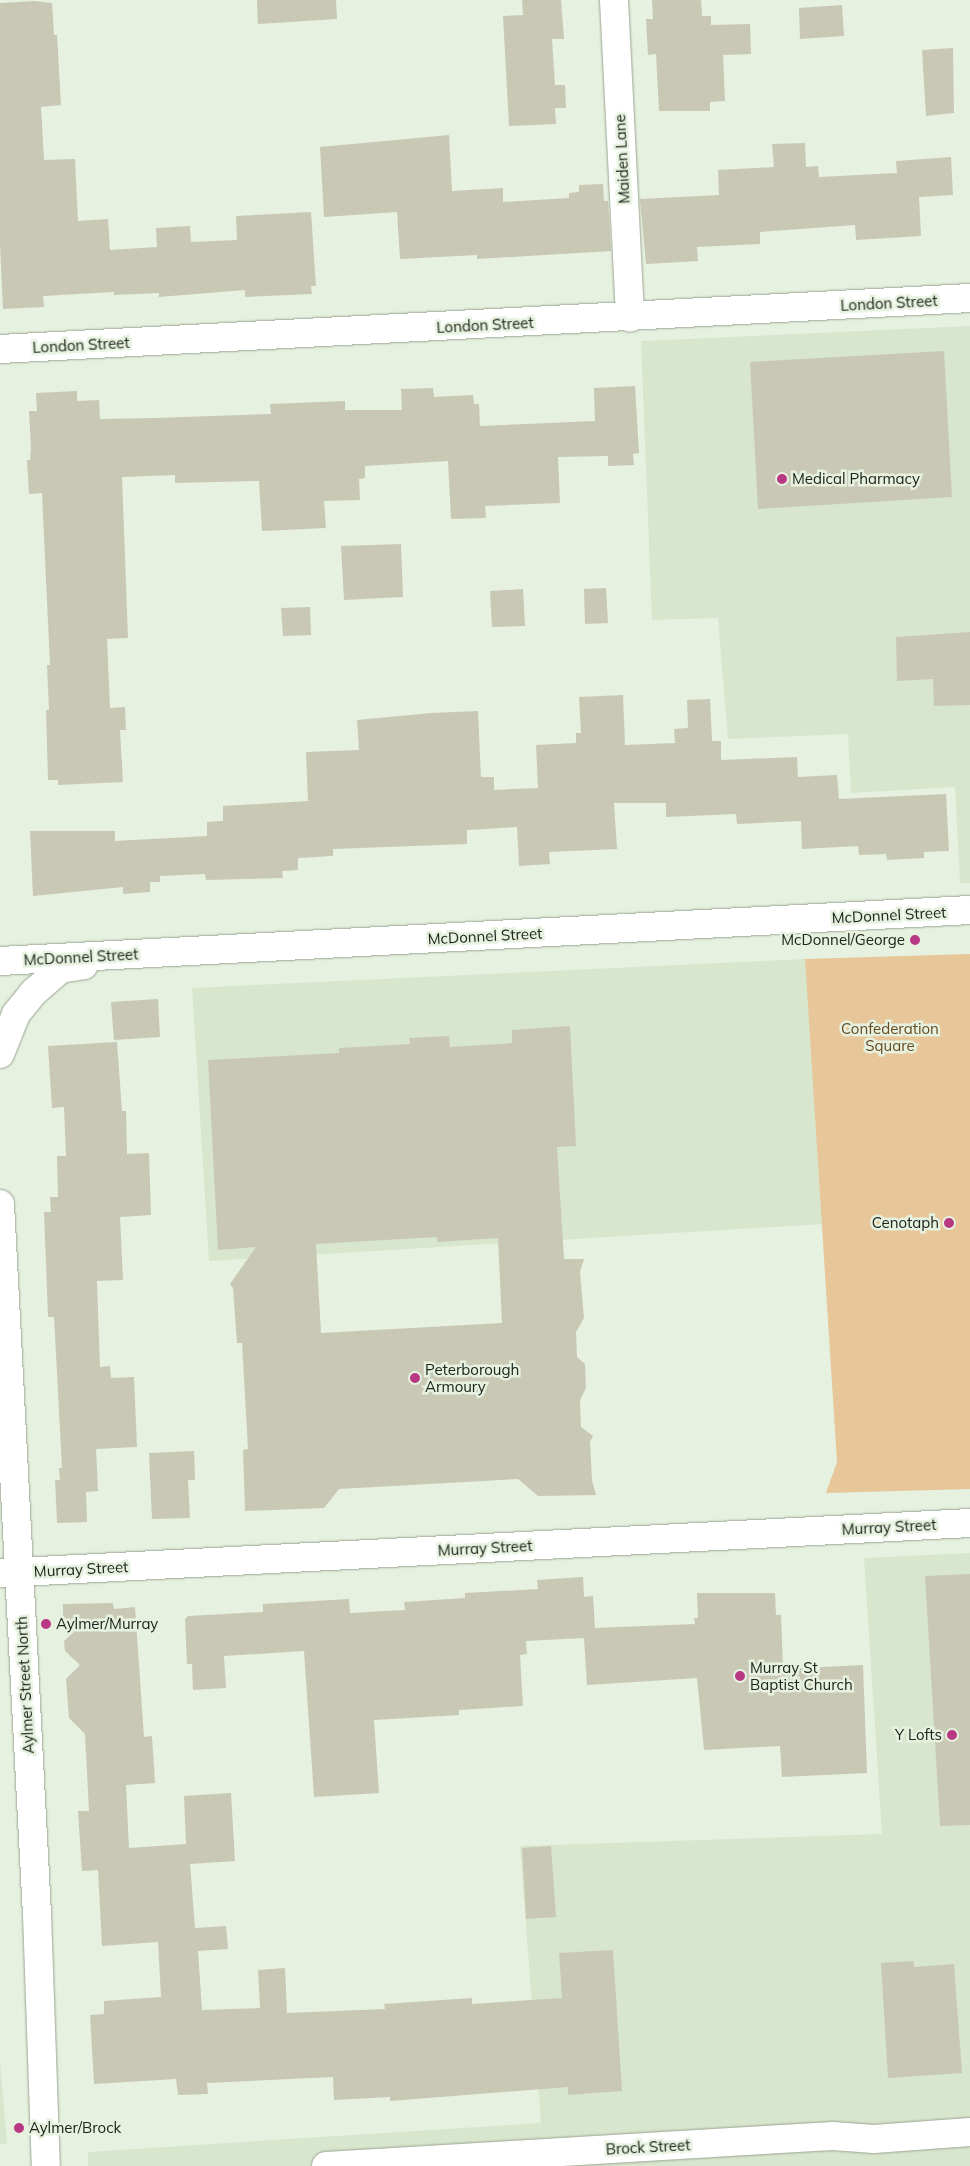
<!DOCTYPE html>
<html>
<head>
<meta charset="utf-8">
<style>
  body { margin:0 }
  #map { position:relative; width:970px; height:2166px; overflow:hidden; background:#e6f1df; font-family:Mulish,sans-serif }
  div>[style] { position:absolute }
  .built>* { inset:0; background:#d8e6cd }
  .green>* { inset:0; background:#e7c69a }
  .building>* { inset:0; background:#c9c8b5 }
  .roads { filter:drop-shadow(0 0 1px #9ba594) drop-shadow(0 0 1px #9ba594) }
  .minor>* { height:28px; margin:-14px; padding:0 14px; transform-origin:14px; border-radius:14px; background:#fff }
  .tertiary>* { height:28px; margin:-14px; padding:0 14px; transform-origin:14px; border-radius:14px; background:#fff }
  .dots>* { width:14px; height:14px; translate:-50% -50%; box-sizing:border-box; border:2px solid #e6f1df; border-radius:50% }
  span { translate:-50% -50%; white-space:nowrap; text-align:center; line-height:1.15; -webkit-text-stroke:5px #e6f1df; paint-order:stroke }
  .street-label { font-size:15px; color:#20241d }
  .poi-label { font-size:15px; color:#20241d }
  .left { translate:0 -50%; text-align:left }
  .right { translate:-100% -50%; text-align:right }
  .park-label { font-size:15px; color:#674b20 }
</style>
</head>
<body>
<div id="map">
  <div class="built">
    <i style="clip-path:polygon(970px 326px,970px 883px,960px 883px,955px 787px,851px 793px,848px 734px,728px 739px,718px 618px,652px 620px,641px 341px)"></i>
    <i style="clip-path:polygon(805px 959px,823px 1224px,209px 1261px,192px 988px)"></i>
    <i style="clip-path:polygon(970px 1553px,970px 2166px,88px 2166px,88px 2152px,541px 2123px,520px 1846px,882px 1834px,864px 1558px)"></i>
    <i style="clip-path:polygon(0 2060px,7px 2144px,0 2144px)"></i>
  </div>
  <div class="green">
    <i style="clip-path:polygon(970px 954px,970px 1489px,826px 1493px,837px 1462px,805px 959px)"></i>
  </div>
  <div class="building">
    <i style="clip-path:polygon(257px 0,336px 0,337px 19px,258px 24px)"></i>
    <i style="clip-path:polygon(522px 0,561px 0,564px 39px,552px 39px,555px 85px,565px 85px,566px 108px,555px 108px,556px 124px,509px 126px,503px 16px,523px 15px)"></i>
    <i style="clip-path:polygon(652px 0,701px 0,702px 16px,711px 16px,711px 25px,750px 24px,751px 54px,723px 55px,725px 101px,710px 102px,710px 111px,659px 111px,656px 54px,648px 55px,646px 19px,653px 19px)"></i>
    <i style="clip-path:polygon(35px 1px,52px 3px,54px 35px,57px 35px,61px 105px,41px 107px,44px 160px,75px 159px,78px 221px,108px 219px,110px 250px,157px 247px,156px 228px,190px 226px,191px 242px,237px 240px,236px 216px,311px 212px,316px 286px,311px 286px,312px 294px,245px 297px,245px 290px,159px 297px,159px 293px,114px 295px,114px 292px,43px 296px,44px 307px,3px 309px,0 244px,0 3px)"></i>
    <i style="clip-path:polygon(842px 5px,844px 36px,800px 39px,799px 8px)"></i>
    <i style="clip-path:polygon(953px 48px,954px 113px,926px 116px,922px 50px)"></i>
    <i style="clip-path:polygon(449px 135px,452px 191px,503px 188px,503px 202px,569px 198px,569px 193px,579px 192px,579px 185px,603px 184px,604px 201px,608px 201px,611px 251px,477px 259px,477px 255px,400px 259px,397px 212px,324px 217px,320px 147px)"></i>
    <i style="clip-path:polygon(805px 143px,806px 167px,818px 166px,819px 177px,897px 173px,896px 161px,951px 157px,953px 195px,919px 197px,921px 236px,856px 240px,855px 225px,760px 232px,760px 244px,697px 247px,698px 261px,646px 264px,640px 199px,719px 195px,718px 170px,774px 167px,772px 144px)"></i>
    <i style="clip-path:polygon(944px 351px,952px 497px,758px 509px,750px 362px)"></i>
    <i style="clip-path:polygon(635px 386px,639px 453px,633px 454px,634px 465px,608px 466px,608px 456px,558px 457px,560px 503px,485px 506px,486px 518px,451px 519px,448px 461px,365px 466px,365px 478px,359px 479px,360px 500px,324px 501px,326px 528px,262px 531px,259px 481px,175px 483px,175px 475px,122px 477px,128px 638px,107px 639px,110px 708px,125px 707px,126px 730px,120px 730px,123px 782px,58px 785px,58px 780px,48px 780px,46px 710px,49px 710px,47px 665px,50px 665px,42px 493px,29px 494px,27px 460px,30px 460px,31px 449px,29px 411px,37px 411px,36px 393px,77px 391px,77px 401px,99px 400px,100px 419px,155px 418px,271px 414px,270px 404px,345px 401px,345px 410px,402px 410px,401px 389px,433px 388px,434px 397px,473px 395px,474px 404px,479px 404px,480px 426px,595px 421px,594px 388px)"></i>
    <i style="clip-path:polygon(401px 544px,403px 597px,344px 600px,341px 546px)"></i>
    <i style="clip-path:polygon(606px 588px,608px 623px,585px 624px,584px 589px)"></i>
    <i style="clip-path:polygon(523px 589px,525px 626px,492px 627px,490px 591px)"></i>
    <i style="clip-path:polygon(310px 607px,311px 635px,283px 636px,281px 608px)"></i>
    <i style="clip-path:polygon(970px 632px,970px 705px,934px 706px,933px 679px,897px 681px,896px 637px)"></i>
    <i style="clip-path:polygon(623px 695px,625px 745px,675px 743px,674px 729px,688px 728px,687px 700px,710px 699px,712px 741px,721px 741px,721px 760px,797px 757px,798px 777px,837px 775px,839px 799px,946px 794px,949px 851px,924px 852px,924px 858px,887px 860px,886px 854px,859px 855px,858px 846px,802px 849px,801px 821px,737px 824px,736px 814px,666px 817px,666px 803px,614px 803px,617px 849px,549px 852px,550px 864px,519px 866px,517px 827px,467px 830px,467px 844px,333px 849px,333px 856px,298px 858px,298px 870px,282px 871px,283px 878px,206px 880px,205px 874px,160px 876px,160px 882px,150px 882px,150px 892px,123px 894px,123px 887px,33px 896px,30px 831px,115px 831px,115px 841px,207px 836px,207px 822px,223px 821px,223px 806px,308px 801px,306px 752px,359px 750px,357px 720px,431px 713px,478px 711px,481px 777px,494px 777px,494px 790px,538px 788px,536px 745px,576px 743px,576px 733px,581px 733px,579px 697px)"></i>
    <i style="clip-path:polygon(158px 999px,160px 1037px,114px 1040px,111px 1002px)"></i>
    <i style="clip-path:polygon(evenodd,570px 1026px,576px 1146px,557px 1147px,564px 1259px,584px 1259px,580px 1272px,584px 1318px,576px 1332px,577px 1357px,585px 1364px,586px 1388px,580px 1400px,581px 1427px,593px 1436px,590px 1442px,592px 1480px,596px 1495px,538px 1496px,518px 1479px,339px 1489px,324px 1508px,245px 1511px,243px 1450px,248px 1449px,242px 1343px,237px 1343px,233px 1288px,230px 1284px,256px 1247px,218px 1250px,208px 1060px,339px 1053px,339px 1048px,410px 1044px,409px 1038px,449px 1036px,450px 1047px,512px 1043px,512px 1030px,570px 1026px,437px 1237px,437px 1242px,498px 1238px,502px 1323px,321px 1333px,316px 1244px,437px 1237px)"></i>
    <i style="clip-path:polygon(117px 1042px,122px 1111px,126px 1111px,127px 1154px,149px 1153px,151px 1215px,120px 1217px,123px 1280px,97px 1281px,100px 1367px,110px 1366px,111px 1378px,134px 1377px,137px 1447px,96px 1449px,98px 1491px,86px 1492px,87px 1522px,57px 1523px,55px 1480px,60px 1480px,59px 1468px,62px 1468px,54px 1317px,48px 1317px,44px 1212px,51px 1212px,50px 1197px,58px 1197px,57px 1156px,66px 1156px,64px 1107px,52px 1108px,48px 1046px)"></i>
    <i style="clip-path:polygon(194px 1451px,195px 1480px,188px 1480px,190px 1518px,152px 1519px,149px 1453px)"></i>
    <i style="clip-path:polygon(970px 1574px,970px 1825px,940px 1826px,925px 1576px)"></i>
    <i style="clip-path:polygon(583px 1577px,584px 1597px,593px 1596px,595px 1628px,695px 1624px,694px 1618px,698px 1618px,697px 1593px,775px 1593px,776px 1615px,781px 1615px,783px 1669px,863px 1665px,867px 1773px,782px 1777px,780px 1746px,704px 1750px,697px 1678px,587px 1685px,584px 1638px,526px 1641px,527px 1654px,520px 1655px,523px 1706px,459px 1710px,459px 1715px,374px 1720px,379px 1793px,314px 1797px,304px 1651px,224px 1656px,226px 1688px,193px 1690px,192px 1664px,187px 1664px,185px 1619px,188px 1616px,263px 1612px,263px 1604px,349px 1599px,350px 1613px,405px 1610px,404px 1602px,465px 1598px,465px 1593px,538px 1589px,537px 1580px)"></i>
    <i style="clip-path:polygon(113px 1603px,114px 1609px,135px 1607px,144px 1737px,152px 1736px,155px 1783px,126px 1785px,129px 1848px,186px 1844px,184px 1796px,231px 1793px,235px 1861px,190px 1864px,195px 1928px,226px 1926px,228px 1949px,198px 1951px,202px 2010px,260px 2008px,258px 1970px,285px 1968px,287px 2013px,385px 2009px,384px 2004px,472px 1998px,472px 2004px,562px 1998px,559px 1953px,613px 1950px,622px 2091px,568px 2095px,568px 2087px,390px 2101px,390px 2097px,334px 2100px,333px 2077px,207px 2083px,208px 2094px,178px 2095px,176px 2079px,94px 2084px,90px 2015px,104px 2014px,104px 2001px,161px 1997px,158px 1942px,102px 1946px,98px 1870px,82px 1871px,78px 1811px,89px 1811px,85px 1734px,69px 1718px,66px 1679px,80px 1665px,65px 1651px,64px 1641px,74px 1632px,63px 1621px,63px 1604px)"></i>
    <i style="clip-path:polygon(551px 1846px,556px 1917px,526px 1919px,522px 1848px)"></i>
    <i style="clip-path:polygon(914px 1961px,914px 1967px,954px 1964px,962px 2073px,888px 2078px,881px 1963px)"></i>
  </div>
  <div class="roads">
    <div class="minor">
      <i style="left:614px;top:0;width:318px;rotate:87.1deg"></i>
      <i style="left:0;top:349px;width:971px;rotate:-3.01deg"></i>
      <i style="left:0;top:1573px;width:971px;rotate:-2.95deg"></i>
      <i style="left:326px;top:2166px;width:508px;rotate:-3.39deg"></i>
      <i style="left:833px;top:2136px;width:41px;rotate:4.2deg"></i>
      <i style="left:874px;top:2139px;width:96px;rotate:-4.2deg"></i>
    </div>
    <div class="tertiary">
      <i style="left:0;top:961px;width:971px;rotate:-3.01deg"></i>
      <i style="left:0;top:1054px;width:43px;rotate:-68.2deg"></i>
      <i style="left:16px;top:1014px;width:28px;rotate:-51deg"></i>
      <i style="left:34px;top:992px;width:35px;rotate:-41deg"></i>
      <i style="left:60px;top:969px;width:24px;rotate:-9deg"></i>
      <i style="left:0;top:1204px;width:711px;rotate:87.02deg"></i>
      <i style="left:37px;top:1914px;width:252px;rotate:88deg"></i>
    </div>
  </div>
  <div class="dots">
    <i style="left:782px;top:479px;background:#b83884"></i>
    <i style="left:915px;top:940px;background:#b83884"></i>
    <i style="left:949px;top:1223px;background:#b83884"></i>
    <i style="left:415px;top:1378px;background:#b83884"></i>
    <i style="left:46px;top:1624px;background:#b83884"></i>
    <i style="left:740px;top:1676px;background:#b83884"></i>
    <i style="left:952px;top:1735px;background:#b83884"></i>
    <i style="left:19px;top:2128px;background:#b83884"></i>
  </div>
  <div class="street-label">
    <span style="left:622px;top:159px;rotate:-93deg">Maiden Lane</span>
    <span style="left:889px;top:303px;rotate:-3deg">London Street</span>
    <span style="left:485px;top:325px;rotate:-3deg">London Street</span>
    <span style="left:81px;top:345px;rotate:-3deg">London Street</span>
    <span style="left:889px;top:915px;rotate:-3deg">McDonnel Street</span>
    <span style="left:485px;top:936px;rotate:-3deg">McDonnel Street</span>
    <span style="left:81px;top:957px;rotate:-3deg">McDonnel Street</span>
    <span style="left:889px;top:1527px;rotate:-3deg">Murray Street</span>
    <span style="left:485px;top:1548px;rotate:-3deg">Murray Street</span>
    <span style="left:81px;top:1569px;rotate:-3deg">Murray Street</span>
    <span style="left:25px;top:1685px;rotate:-93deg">Aylmer Street North</span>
    <span style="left:648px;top:2147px;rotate:-3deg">Brock Street</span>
  </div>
  <div class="poi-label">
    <span class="left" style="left:792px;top:479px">Medical Pharmacy</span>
    <span class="right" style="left:905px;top:940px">McDonnel/George</span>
    <span class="right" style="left:939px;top:1223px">Cenotaph</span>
    <span class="left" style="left:425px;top:1378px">Peterborough<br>Armoury</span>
    <span class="left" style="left:56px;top:1624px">Aylmer/Murray</span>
    <span class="left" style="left:750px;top:1676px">Murray St<br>Baptist Church</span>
    <span class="right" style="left:942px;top:1735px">Y Lofts</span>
    <span class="left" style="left:29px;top:2128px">Aylmer/Brock</span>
  </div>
  <div class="park-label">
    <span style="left:890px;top:1037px">Confederation<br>Square</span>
  </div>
</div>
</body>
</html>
